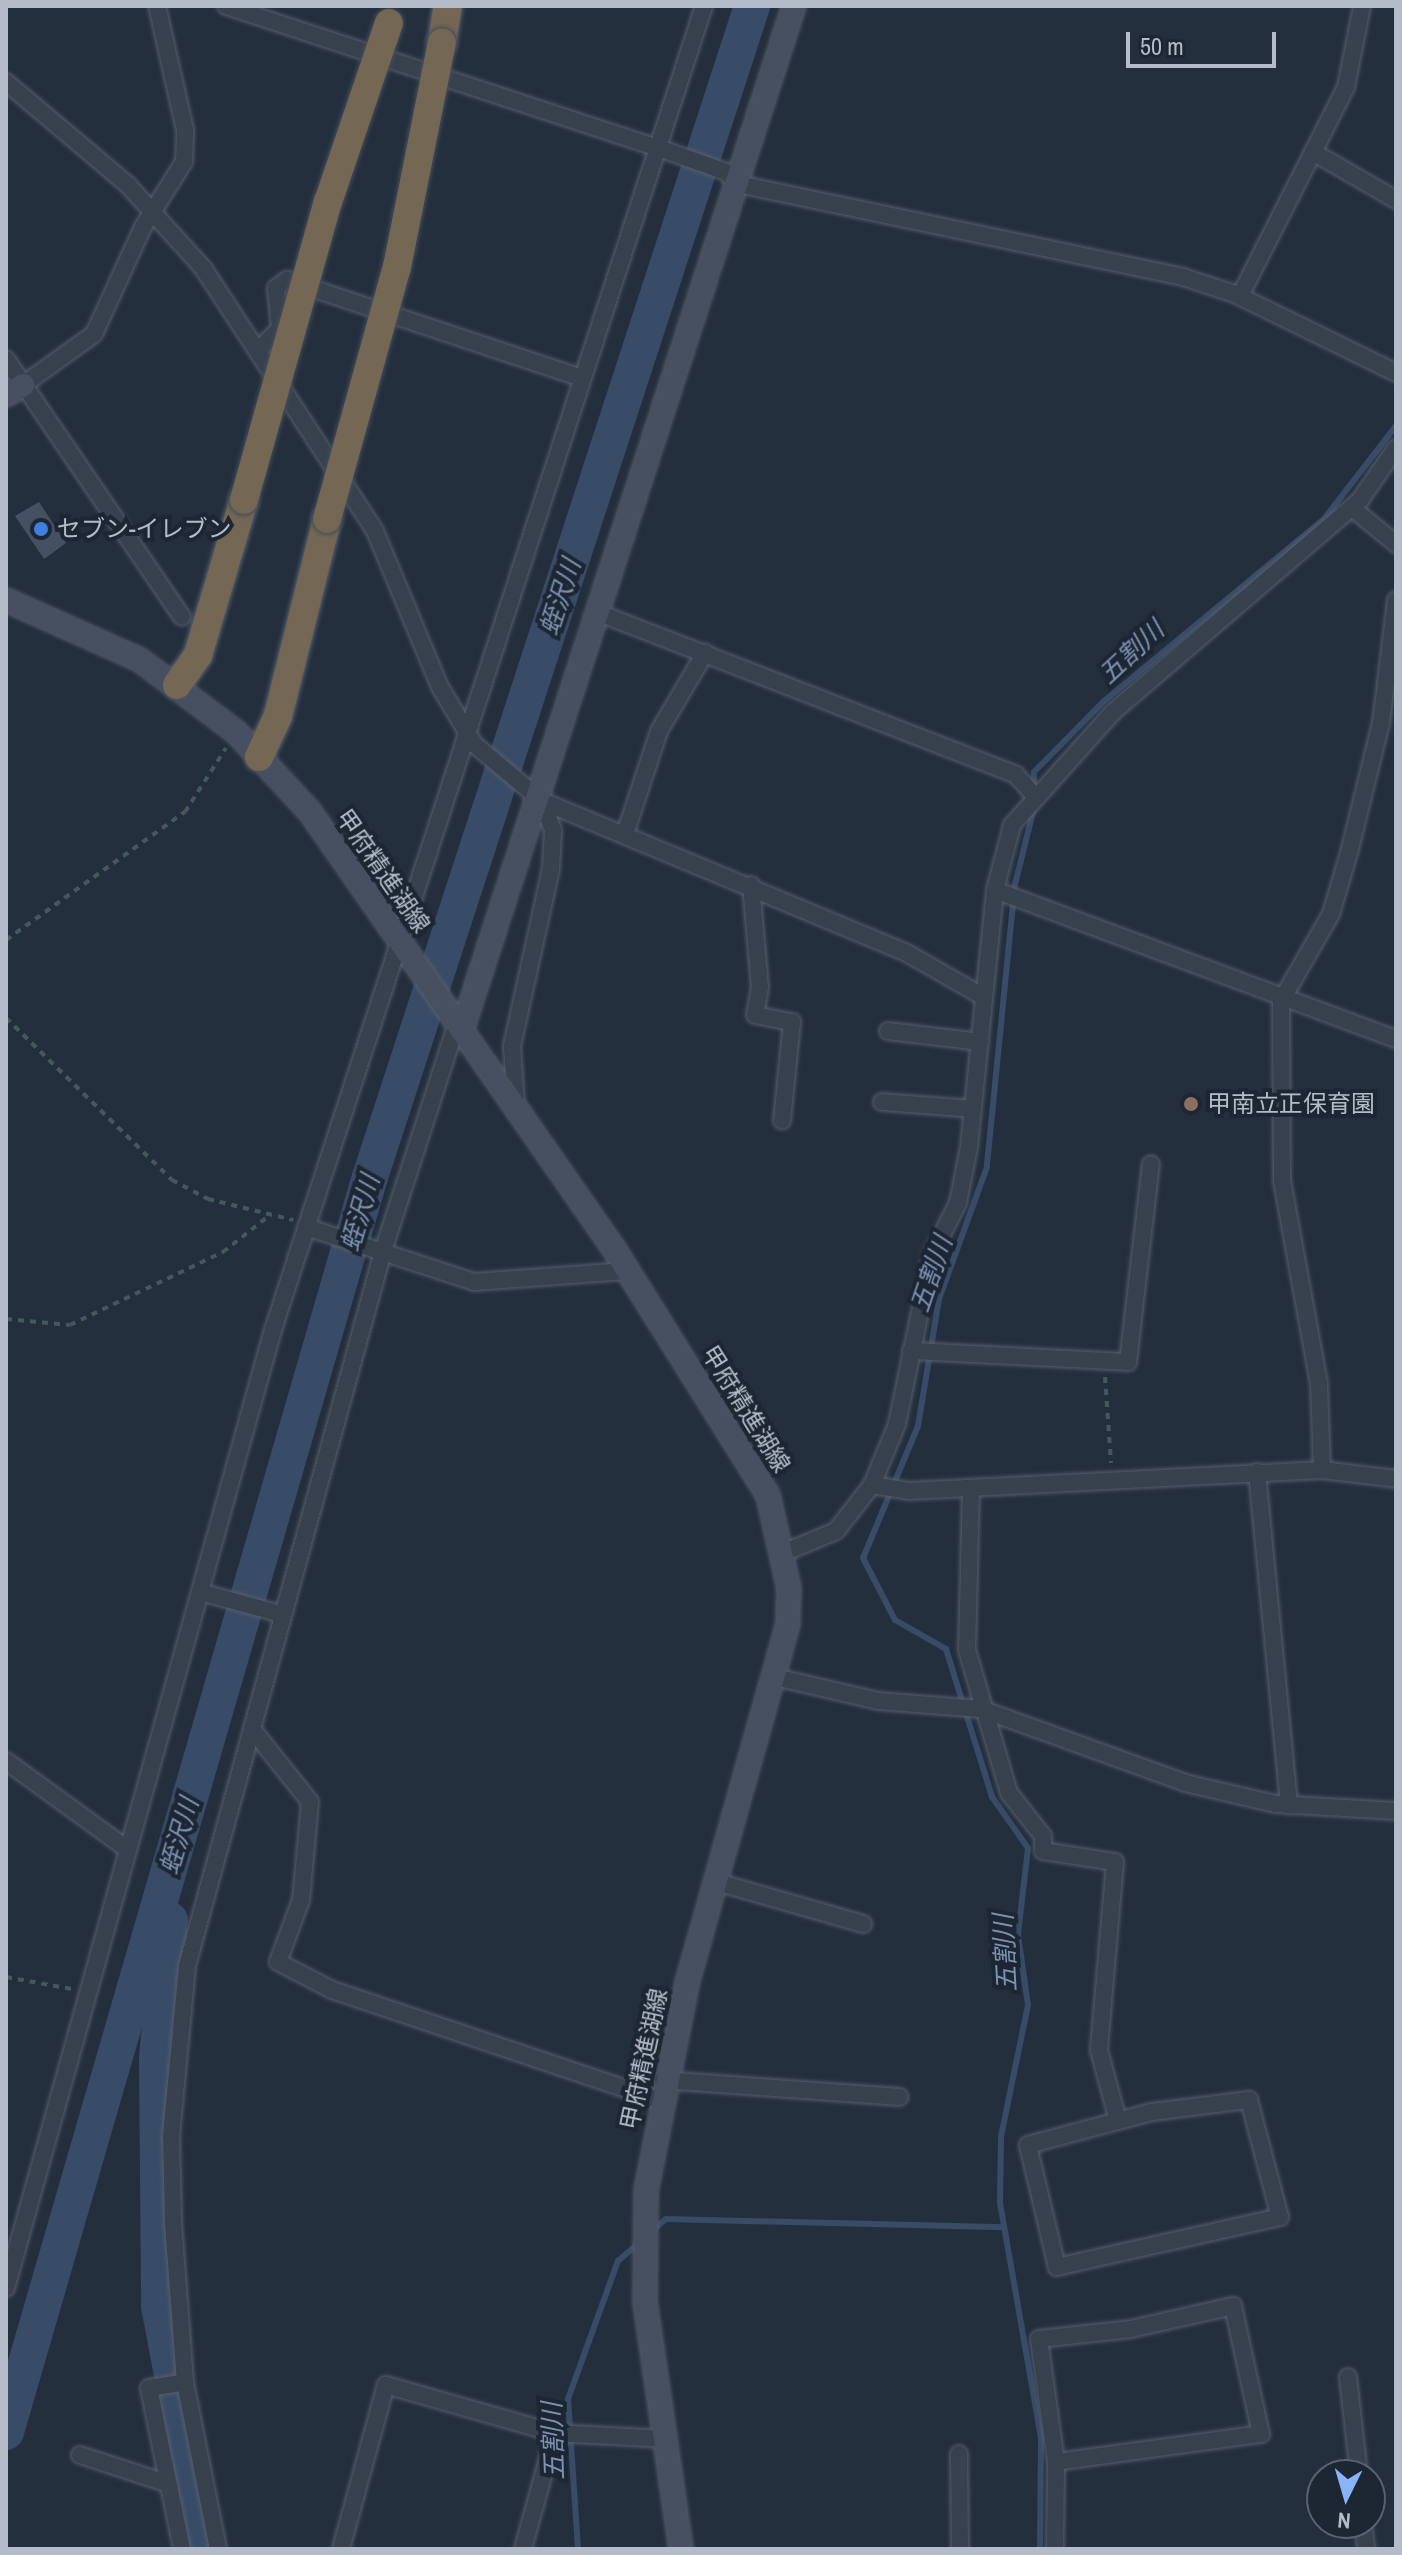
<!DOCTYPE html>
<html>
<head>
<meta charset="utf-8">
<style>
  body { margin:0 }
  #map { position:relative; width:1402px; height:2555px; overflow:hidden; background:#242f3e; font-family:"Archivo Narrow","Noto Sans JP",sans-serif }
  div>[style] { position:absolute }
  .stream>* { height:6px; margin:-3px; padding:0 3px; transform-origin:3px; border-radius:3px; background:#394c67 }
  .river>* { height:36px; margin:-18px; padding:0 18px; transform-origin:18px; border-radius:18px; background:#394c67 }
  .building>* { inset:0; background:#455162 }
  .path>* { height:4px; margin-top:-2px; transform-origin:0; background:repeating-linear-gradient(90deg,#44595c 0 6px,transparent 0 12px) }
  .roads { filter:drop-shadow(0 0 2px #565f6c) drop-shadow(0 0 2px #565f6c) }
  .street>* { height:16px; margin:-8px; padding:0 8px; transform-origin:8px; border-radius:8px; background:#38414e }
  .secondary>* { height:22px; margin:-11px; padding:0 11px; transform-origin:11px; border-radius:11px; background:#465061 }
  .highway>* { height:28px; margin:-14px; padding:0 14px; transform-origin:14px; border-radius:14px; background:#746855 }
  .bridges { filter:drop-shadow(0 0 2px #434c59) drop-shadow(0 0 2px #434c59) }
  .highway-bridge>* { height:28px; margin:-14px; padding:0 14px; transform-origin:14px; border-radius:14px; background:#746855 }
  .dots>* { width:22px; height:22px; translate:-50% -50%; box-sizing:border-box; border:4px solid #1d2633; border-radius:50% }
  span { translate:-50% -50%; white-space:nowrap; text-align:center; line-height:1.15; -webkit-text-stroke:8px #1d2633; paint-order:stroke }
  .poi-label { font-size:24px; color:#b4bcc9 }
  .left { translate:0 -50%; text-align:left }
  .street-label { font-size:24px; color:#b4bcc9 }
  .water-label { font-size:26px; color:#7c92b1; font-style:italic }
  .frame { position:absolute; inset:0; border:8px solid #b4bcc9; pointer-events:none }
  .north { position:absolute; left:1306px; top:2459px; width:80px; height:80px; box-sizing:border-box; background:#1d2633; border:2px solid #59626f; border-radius:50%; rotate:185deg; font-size:22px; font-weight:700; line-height:32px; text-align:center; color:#b4bcc9 }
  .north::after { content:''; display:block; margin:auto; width:28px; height:36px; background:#8ab4f8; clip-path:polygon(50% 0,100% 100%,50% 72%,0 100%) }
  .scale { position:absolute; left:1126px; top:32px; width:150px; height:36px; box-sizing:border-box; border:4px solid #b4bcc9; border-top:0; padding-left:10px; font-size:24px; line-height:28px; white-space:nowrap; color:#b4bcc9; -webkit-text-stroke:6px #1d2633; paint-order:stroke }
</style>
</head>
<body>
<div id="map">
  <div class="stream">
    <i style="left:1034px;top:789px;width:17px;rotate:-90deg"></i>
    <i style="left:1034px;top:772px;width:100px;rotate:-45.4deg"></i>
    <i style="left:1104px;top:701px;width:286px;rotate:-39.6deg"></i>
    <i style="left:1324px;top:519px;width:118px;rotate:-52.3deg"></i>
    <i style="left:1035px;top:804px;width:82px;rotate:104deg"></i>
    <i style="left:1015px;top:884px;width:284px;rotate:95.7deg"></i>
    <i style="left:987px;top:1167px;width:140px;rotate:110deg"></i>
    <i style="left:939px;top:1299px;width:129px;rotate:99.4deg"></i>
    <i style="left:918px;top:1426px;width:143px;rotate:112.6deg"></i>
    <i style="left:863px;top:1558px;width:70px;rotate:62.7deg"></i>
    <i style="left:895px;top:1620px;width:59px;rotate:29.6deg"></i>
    <i style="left:946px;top:1649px;width:155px;rotate:72.7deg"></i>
    <i style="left:992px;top:1797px;width:62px;rotate:54.8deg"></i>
    <i style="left:1028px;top:1848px;width:88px;rotate:96.6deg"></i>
    <i style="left:1018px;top:1935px;width:71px;rotate:81.9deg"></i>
    <i style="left:1028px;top:2005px;width:135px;rotate:101.6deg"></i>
    <i style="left:1001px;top:2137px;width:66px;rotate:90.9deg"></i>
    <i style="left:1000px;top:2203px;width:238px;rotate:80.1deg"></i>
    <i style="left:1041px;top:2437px;width:112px;rotate:90.5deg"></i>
    <i style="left:652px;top:2231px;width:18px;rotate:-41deg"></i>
    <i style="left:666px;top:2219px;width:338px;rotate:1.4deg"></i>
    <i style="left:578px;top:2549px;width:150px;rotate:-93.8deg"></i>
    <i style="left:568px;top:2399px;width:147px;rotate:-70.1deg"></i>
    <i style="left:618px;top:2261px;width:30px;rotate:-41deg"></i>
  </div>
  <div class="river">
    <i style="left:170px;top:1920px;width:139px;rotate:95.4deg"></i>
    <i style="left:157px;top:2058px;width:248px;rotate:89.5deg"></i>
    <i style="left:159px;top:2306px;width:247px;rotate:79.3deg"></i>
    <i style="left:6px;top:2432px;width:1307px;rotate:-73.83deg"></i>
    <i style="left:370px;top:1177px;width:1232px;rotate:-71.93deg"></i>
  </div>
  <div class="building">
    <i style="clip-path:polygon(39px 502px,66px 543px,44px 559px,15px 516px)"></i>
  </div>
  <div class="path">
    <i style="left:6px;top:940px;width:220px;rotate:-35.6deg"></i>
    <i style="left:185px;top:812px;width:76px;rotate:-57.4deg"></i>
    <i style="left:6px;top:1018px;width:232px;rotate:44.3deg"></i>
    <i style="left:172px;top:1180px;width:41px;rotate:27.8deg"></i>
    <i style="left:208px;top:1199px;width:88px;rotate:13.9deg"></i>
    <i style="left:6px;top:1319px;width:64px;rotate:5.4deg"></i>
    <i style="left:70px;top:1325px;width:170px;rotate:-25.5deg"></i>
    <i style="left:223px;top:1252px;width:60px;rotate:-38.2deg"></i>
    <i style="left:1105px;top:1377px;width:86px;rotate:86deg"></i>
    <i style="left:6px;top:1977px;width:67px;rotate:10.3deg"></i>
  </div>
  <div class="roads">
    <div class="street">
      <i style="left:226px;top:6px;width:449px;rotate:18.2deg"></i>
      <i style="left:653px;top:146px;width:77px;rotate:19.6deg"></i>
      <i style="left:726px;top:172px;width:17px;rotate:45deg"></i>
      <i style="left:738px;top:184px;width:455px;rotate:11.8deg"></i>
      <i style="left:1183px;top:277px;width:55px;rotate:18.1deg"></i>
      <i style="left:1235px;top:294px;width:179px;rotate:26.1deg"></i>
      <i style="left:6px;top:82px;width:160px;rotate:40.2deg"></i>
      <i style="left:128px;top:185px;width:112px;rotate:47.9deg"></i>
      <i style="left:203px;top:268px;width:314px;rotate:56.8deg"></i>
      <i style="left:375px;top:531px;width:169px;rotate:67.4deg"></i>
      <i style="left:440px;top:687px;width:66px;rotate:59.2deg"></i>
      <i style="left:474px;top:744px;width:89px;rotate:40deg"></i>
      <i style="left:542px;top:801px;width:393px;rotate:22.6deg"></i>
      <i style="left:905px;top:952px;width:91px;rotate:29.7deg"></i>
      <i style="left:1313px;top:152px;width:96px;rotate:30deg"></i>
      <i style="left:1240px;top:296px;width:234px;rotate:-63.1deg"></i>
      <i style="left:1346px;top:87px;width:83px;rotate:-78.8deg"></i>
      <i style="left:258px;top:350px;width:30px;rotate:-44deg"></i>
      <i style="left:280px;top:329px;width:41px;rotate:-95.6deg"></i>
      <i style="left:276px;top:288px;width:14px;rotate:-36deg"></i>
      <i style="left:287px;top:280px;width:311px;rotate:18.4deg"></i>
      <i style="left:6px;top:359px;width:312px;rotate:55.7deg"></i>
      <i style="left:23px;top:385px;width:87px;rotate:-35.7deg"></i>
      <i style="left:94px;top:334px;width:118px;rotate:-65.4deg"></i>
      <i style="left:143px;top:227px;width:77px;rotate:-57.8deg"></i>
      <i style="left:184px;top:162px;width:32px;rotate:-88deg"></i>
      <i style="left:185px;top:130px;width:127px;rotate:-102.7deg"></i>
      <i style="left:1352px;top:508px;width:57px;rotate:39.3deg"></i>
      <i style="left:599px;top:613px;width:447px;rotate:21.2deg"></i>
      <i style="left:1016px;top:775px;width:27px;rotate:48deg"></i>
      <i style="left:626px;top:831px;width:105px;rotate:-71.7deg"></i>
      <i style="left:659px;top:731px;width:91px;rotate:-59.5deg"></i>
      <i style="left:751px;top:885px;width:102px;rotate:85deg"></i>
      <i style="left:760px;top:987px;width:28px;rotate:100deg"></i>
      <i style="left:755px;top:1015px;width:38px;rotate:11deg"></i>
      <i style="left:792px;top:1022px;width:99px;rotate:95.8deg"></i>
      <i style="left:995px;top:890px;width:428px;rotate:20.4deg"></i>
      <i style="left:888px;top:1031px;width:93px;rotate:6.8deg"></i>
      <i style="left:882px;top:1102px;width:91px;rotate:4.4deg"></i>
      <i style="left:516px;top:1105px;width:59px;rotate:-93.9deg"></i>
      <i style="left:512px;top:1046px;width:182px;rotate:-77.6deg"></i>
      <i style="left:551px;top:868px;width:38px;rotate:-87deg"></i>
      <i style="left:553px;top:830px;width:31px;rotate:-111deg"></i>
      <i style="left:306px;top:1227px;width:177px;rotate:18.1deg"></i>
      <i style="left:474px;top:1282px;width:153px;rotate:-4.1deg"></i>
      <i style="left:911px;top:1351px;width:217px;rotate:2.9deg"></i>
      <i style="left:1128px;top:1362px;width:199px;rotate:-83.4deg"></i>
      <i style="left:1322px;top:1470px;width:86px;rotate:-92deg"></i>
      <i style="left:1319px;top:1384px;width:207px;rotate:-100.3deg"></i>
      <i style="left:1282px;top:1180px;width:179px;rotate:-90.3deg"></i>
      <i style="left:1281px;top:1001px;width:100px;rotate:-60.1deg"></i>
      <i style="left:1331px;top:914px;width:64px;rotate:-73.6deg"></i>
      <i style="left:1349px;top:853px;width:134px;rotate:-76.2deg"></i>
      <i style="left:1381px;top:723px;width:124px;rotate:-83deg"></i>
      <i style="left:1257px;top:1472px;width:335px;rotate:84.5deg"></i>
      <i style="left:872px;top:1485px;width:37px;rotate:9deg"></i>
      <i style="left:909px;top:1491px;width:414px;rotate:-2.9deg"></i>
      <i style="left:1322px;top:1470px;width:75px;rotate:6.9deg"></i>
      <i style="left:971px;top:1488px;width:162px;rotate:91.4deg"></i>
      <i style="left:967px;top:1650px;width:149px;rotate:73.6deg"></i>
      <i style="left:1009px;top:1793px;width:55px;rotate:51.7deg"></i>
      <i style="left:1043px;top:1836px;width:15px;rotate:90deg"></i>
      <i style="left:1043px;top:1851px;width:73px;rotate:8.7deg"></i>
      <i style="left:1115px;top:1862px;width:189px;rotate:94.9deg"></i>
      <i style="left:1099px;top:2050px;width:73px;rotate:75deg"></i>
      <i style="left:783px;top:1553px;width:57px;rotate:-22.5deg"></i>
      <i style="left:836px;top:1531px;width:58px;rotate:-52deg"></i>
      <i style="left:872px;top:1485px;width:66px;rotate:-67.7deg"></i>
      <i style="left:897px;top:1424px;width:174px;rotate:-78.4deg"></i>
      <i style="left:932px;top:1254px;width:57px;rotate:-63deg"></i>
      <i style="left:958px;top:1203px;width:57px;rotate:-78.9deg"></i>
      <i style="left:969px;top:1147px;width:258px;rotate:-84.2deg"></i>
      <i style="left:995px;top:890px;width:67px;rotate:-75.3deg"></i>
      <i style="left:1012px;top:825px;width:152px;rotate:-48.2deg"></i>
      <i style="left:1113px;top:712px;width:326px;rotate:-40.6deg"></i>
      <i style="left:1360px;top:500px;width:63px;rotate:-55.3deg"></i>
      <i style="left:200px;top:1592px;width:84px;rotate:15.2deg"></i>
      <i style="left:775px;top:1677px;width:106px;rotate:13.1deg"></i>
      <i style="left:878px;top:1701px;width:103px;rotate:4.4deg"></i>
      <i style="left:981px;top:1709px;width:217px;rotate:19.9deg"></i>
      <i style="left:1185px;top:1783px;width:93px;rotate:13deg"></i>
      <i style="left:1276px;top:1804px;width:120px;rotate:3.3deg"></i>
      <i style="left:252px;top:1729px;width:93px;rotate:51.5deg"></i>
      <i style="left:310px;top:1802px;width:98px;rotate:95.2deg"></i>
      <i style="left:301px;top:1900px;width:66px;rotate:110.4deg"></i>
      <i style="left:278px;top:1962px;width:61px;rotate:27.4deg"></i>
      <i style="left:332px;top:1990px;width:345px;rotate:18.6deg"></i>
      <i style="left:6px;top:1761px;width:150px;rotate:36deg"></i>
      <i style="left:720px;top:1883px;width:149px;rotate:16deg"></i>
      <i style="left:663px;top:2080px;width:237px;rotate:4.1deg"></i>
      <i style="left:1249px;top:2100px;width:121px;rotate:75.2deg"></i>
      <i style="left:1280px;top:2217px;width:229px;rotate:167.4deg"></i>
      <i style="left:1057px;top:2267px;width:125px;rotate:-103.4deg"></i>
      <i style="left:1028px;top:2145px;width:128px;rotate:-14.9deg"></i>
      <i style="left:1152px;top:2112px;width:98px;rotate:-7.1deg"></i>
      <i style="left:6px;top:2288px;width:995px;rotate:-74.43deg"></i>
      <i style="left:273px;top:1330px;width:1392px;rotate:-71.97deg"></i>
      <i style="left:1348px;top:2377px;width:99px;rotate:83.6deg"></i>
      <i style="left:959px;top:2454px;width:95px;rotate:89.4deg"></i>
      <i style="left:80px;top:2455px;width:90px;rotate:18deg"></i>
      <i style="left:1363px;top:2523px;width:26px;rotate:83deg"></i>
      <i style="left:182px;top:2549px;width:164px;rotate:-101.6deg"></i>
      <i style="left:149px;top:2388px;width:36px;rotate:-9deg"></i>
      <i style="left:218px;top:2549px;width:170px;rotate:-101.2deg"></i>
      <i style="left:185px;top:2382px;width:161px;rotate:-94.3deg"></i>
      <i style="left:173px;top:2221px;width:85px;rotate:-91.3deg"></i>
      <i style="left:171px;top:2136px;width:171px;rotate:-84.6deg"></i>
      <i style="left:187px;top:1966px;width:745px;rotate:-74.66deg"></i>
      <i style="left:384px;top:1248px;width:237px;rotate:-72deg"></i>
      <i style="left:341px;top:2549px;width:170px;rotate:-74.7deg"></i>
      <i style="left:386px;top:2385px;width:176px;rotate:15.9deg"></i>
      <i style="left:555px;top:2433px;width:111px;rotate:3.1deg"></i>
      <i style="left:523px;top:2549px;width:120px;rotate:-74.6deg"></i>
      <i style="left:1055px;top:2549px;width:87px;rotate:-89.3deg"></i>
      <i style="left:1056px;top:2462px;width:124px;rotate:-97.9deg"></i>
      <i style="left:1039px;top:2339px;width:93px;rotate:-6.2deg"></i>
      <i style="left:1131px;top:2329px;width:105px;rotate:-12.7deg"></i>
      <i style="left:1233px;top:2306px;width:131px;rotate:77.7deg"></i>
      <i style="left:1261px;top:2434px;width:207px;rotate:172.2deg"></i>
    </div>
    <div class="secondary">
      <i style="left:6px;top:395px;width:20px;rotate:-30deg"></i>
      <i style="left:6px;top:600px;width:147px;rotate:24.1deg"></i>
      <i style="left:140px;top:660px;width:120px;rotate:36.9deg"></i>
      <i style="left:236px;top:732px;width:109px;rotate:47.2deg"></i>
      <i style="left:310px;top:812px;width:532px;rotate:55.18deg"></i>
      <i style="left:614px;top:1249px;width:290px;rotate:58deg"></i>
      <i style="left:768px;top:1495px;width:96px;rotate:77.4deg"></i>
      <i style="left:789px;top:1589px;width:35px;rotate:92deg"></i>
      <i style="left:788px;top:1624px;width:374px;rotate:105.7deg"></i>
      <i style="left:687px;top:1984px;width:211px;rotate:101.2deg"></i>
      <i style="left:646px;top:2191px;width:111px;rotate:90.5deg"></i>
      <i style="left:645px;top:2302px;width:250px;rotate:81.7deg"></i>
      <i style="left:462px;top:1030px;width:1076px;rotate:-72.04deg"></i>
    </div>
    <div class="highway">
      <i style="left:442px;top:42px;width:36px;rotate:-81deg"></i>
      <i style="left:177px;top:685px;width:37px;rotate:-55deg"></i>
      <i style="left:198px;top:655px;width:162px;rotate:-73.5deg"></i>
      <i style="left:259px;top:757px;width:45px;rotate:-65.1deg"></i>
      <i style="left:278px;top:716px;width:203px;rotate:-76deg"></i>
    </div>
  </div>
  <div class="bridges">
    <div class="highway-bridge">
      <i style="left:244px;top:500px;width:310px;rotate:-74.3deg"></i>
      <i style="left:328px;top:202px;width:189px;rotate:-71.2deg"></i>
      <i style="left:327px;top:519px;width:262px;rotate:-74.5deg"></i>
      <i style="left:397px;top:267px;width:229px;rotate:-78.7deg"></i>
    </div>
  </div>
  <div class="dots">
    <i style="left:41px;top:529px;background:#3f7fe0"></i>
    <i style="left:1191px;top:1104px;background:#8d6e63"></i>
  </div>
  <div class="poi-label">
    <span class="left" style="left:57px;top:529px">セブン-イレブン</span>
    <span class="left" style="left:1207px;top:1104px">甲南立正保育園</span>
  </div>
  <div class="street-label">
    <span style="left:383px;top:871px;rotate:55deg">甲府精進湖線</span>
    <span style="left:746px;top:1409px;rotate:58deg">甲府精進湖線</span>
    <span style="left:644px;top:2059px;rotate:-78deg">甲府精進湖線</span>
  </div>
  <div class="water-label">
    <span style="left:560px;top:597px;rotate:-72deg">蛭沢川</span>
    <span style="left:1131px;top:652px;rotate:-43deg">五割川</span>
    <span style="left:360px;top:1213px;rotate:-74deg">蛭沢川</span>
    <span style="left:931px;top:1274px;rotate:-71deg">五割川</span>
    <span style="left:179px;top:1836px;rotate:-74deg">蛭沢川</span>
    <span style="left:1005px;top:1953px;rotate:-93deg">五割川</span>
    <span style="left:553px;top:2441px;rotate:-92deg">五割川</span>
  </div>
  <div class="frame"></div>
  <div class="north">N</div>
  <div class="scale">50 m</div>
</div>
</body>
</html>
